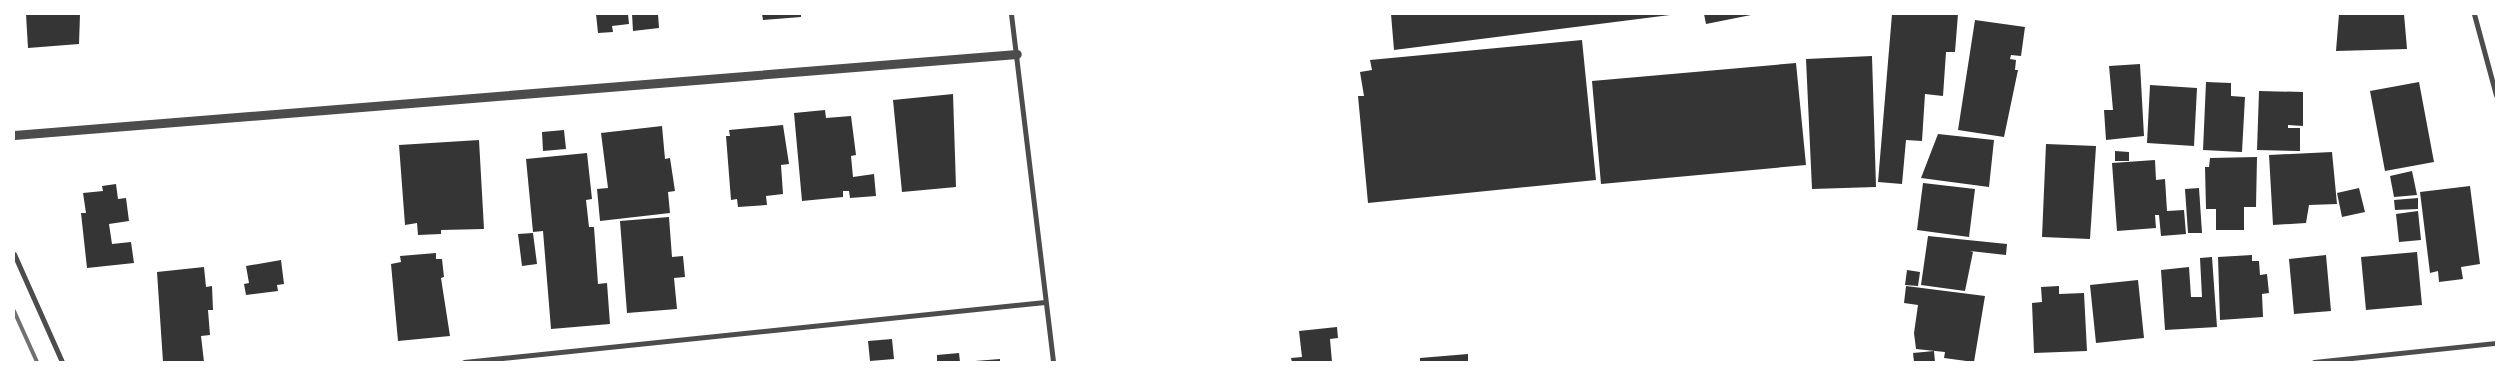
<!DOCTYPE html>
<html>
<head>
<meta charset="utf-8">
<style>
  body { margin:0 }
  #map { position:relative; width:2510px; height:376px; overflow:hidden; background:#fff; font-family:"Alegreya Sans",sans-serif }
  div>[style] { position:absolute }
  .building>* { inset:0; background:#353535 }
  .minor>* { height:5px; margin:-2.5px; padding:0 2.5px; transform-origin:2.5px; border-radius:2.5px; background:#4c4c4c }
  .tertiary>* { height:9px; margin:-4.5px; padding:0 4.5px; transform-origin:4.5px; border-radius:4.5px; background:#4c4c4c }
  .rail>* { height:4px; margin:-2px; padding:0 2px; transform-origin:2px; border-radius:2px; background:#707070 }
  span { translate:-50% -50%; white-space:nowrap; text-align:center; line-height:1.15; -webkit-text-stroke:4px #fff; paint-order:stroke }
  .frame { position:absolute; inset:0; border:15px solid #fff; pointer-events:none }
</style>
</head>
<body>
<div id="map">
  <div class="building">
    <i style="clip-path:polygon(26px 14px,80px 14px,79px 44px,28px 48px)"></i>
    <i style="clip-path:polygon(596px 14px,628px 14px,629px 24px,612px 26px,613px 32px,598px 33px)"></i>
    <i style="clip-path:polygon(632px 14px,658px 14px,659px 28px,633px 31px)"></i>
    <i style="clip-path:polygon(762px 14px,801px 14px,801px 17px,763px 20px)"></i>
    <i style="clip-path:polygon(1391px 14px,1670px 14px,1670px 15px,1394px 50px)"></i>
    <i style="clip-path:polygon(1704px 14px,1751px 14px,1751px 15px,1706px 24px)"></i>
    <i style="clip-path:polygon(1892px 14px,1958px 14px,1955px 52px,1946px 52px,1943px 96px,1925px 94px,1922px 141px,1906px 140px,1902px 184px,1878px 182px)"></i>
    <i style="clip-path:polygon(2339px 14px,2404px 14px,2407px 49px,2336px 51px)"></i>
    <i style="clip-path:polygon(1975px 20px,2025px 27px,2021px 56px,2011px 55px,2010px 59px,2016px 60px,2015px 70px,2018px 70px,2004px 137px,1958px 130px)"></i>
    <i style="clip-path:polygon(1582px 40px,1596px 180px,1368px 203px,1358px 96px,1364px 96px,1360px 72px,1372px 70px,1370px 60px)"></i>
    <i style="clip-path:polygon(1872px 56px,1876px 187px,1812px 189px,1806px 59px)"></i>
    <i style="clip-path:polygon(1796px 63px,1806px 165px,1601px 184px,1592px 81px)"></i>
    <i style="clip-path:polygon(2140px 64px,2144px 136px,2106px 140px,2104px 110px,2113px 110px,2109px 66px)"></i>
    <i style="clip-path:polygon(2206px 82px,2231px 83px,2231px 96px,2245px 97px,2242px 152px,2203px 150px)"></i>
    <i style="clip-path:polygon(2419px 82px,2434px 162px,2385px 171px,2370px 91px)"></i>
    <i style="clip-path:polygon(2150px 85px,2197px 88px,2194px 146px,2147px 143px)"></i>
    <i style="clip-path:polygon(2259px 91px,2303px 92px,2303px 126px,2288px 125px,2288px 128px,2300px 128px,2300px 151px,2257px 150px)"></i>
    <i style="clip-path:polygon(953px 94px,956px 187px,902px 192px,893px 100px)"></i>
    <i style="clip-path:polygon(825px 110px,826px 118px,851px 116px,856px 155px,851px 156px,853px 177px,874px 174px,876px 196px,850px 198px,849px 191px,843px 191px,843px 197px,802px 201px,794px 113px)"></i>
    <i style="clip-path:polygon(783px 125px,789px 164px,781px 165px,783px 194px,766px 196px,767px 205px,738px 207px,737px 199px,731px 200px,726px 136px,730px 136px,729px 130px)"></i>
    <i style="clip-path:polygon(662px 126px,665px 159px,670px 158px,675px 191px,668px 192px,670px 213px,600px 221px,597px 189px,608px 188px,601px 133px)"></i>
    <i style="clip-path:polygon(564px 130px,566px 149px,543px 151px,542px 132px)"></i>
    <i style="clip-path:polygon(1938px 134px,1994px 140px,1989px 187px,1921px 178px)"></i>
    <i style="clip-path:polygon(479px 140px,484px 229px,441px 230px,441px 234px,418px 235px,417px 223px,405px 225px,399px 145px)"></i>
    <i style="clip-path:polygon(2046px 144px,2096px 146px,2090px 239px,2042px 237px)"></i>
    <i style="clip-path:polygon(2115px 151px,2129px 152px,2129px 161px,2115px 161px)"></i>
    <i style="clip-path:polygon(2332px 152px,2337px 204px,2309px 205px,2306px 223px,2273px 225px,2269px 155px)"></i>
    <i style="clip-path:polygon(587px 153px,592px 199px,586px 200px,589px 227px,594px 227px,598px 284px,607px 283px,610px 324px,551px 329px,543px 231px,533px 232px,526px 159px)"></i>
    <i style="clip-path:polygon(2257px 157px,2256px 207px,2244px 207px,2244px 230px,2216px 230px,2216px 209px,2206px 209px,2205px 167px,2209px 167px,2210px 158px)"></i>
    <i style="clip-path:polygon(2155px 160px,2156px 180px,2165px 179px,2167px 211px,2184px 210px,2186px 234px,2161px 236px,2159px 215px,2155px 215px,2156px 228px,2117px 231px,2112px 163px)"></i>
    <i style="clip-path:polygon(2412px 171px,2417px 195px,2394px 197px,2390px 176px)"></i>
    <i style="clip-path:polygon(1923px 183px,1975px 189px,1969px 237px,1917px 230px)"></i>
    <i style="clip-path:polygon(116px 184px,118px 199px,126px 198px,129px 221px,109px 224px,112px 244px,131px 242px,134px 263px,87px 268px,81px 213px,86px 213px,83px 193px,103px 191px,102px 186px)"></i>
    <i style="clip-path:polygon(2470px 186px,2480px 264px,2461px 267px,2463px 279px,2439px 282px,2438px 271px,2430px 273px,2420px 192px)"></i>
    <i style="clip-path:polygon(2199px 188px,2202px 233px,2188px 233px,2185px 189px)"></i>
    <i style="clip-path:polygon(2359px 188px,2365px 212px,2342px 217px,2337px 193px)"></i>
    <i style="clip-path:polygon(2418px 198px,2418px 209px,2395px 210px,2394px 200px)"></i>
    <i style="clip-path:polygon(2418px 211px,2421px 240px,2399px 242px,2396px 214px)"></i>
    <i style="clip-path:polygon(669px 217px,672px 257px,683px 256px,685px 277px,674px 278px,677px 309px,627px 313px,620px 221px)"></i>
    <i style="clip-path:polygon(533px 233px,537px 264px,522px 266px,518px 234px)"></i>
    <i style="clip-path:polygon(1928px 236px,2007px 244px,2006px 255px,1970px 251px,1973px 252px,1965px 291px,1921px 285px)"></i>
    <i style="clip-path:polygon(2417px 252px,2422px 305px,2366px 310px,2361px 257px)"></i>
    <i style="clip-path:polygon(436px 253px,436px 259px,442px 259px,444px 277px,441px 278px,450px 336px,398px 341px,391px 264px,401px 262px,400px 256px)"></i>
    <i style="clip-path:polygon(2252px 255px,2252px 261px,2259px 261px,2260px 275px,2267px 274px,2269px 293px,2262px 294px,2263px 317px,2220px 320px,2218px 257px)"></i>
    <i style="clip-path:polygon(2326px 255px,2331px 311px,2294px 314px,2289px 259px)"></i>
    <i style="clip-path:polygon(2212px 257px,2217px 327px,2165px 330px,2161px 270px,2189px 267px,2191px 297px,2202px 297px,2200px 258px)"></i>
    <i style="clip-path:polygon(281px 260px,284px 284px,277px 285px,278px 291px,246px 295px,244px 284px,249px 283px,246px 266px)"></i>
    <i style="clip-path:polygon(204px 267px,206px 287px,212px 286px,213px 310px,208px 310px,210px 335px,201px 336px,204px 362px,163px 362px,157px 272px)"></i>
    <i style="clip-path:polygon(1907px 270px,1920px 272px,1918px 286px,1905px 285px)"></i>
    <i style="clip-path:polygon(2138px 280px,2144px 338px,2096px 343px,2090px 285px)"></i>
    <i style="clip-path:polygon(1906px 286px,1985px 296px,1974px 362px,1944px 358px,1945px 352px,1916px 349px,1914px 333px,1918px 305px,1904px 303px)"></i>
    <i style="clip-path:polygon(2059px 286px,2059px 294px,2084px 293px,2087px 351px,2034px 353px,2032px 303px,2042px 302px,2041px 287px)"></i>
    <i style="clip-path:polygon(1337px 327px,1338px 338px,1330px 339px,1332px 362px,1292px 362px,1291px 358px,1302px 357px,1299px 331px)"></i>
    <i style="clip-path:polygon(892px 339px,894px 359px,870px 361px,868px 341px)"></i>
    <i style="clip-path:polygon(1934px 351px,1935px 362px,1914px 362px,1913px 353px)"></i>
    <i style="clip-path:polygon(959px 353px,960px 362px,937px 362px,937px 355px)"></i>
    <i style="clip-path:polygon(1468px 354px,1468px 362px,1420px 362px,1420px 358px)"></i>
    <i style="clip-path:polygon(1000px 359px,1000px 362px,975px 362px,975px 361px)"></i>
  </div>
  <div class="minor">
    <i style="left:1011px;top:14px;width:351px;rotate:83.1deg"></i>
    <i style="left:2474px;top:14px;width:84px;rotate:74.8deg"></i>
    <i style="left:14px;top:254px;width:118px;rotate:66deg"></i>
    <i style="left:464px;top:362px;width:584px;rotate:-5.9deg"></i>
    <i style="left:2314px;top:362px;width:183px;rotate:-6deg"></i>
  </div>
  <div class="tertiary">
    <i style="left:14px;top:135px;width:1006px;rotate:-4.62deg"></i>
  </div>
  <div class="rail">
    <i style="left:14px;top:311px;width:56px;rotate:65.7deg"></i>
  </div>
  <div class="frame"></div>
</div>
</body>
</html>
